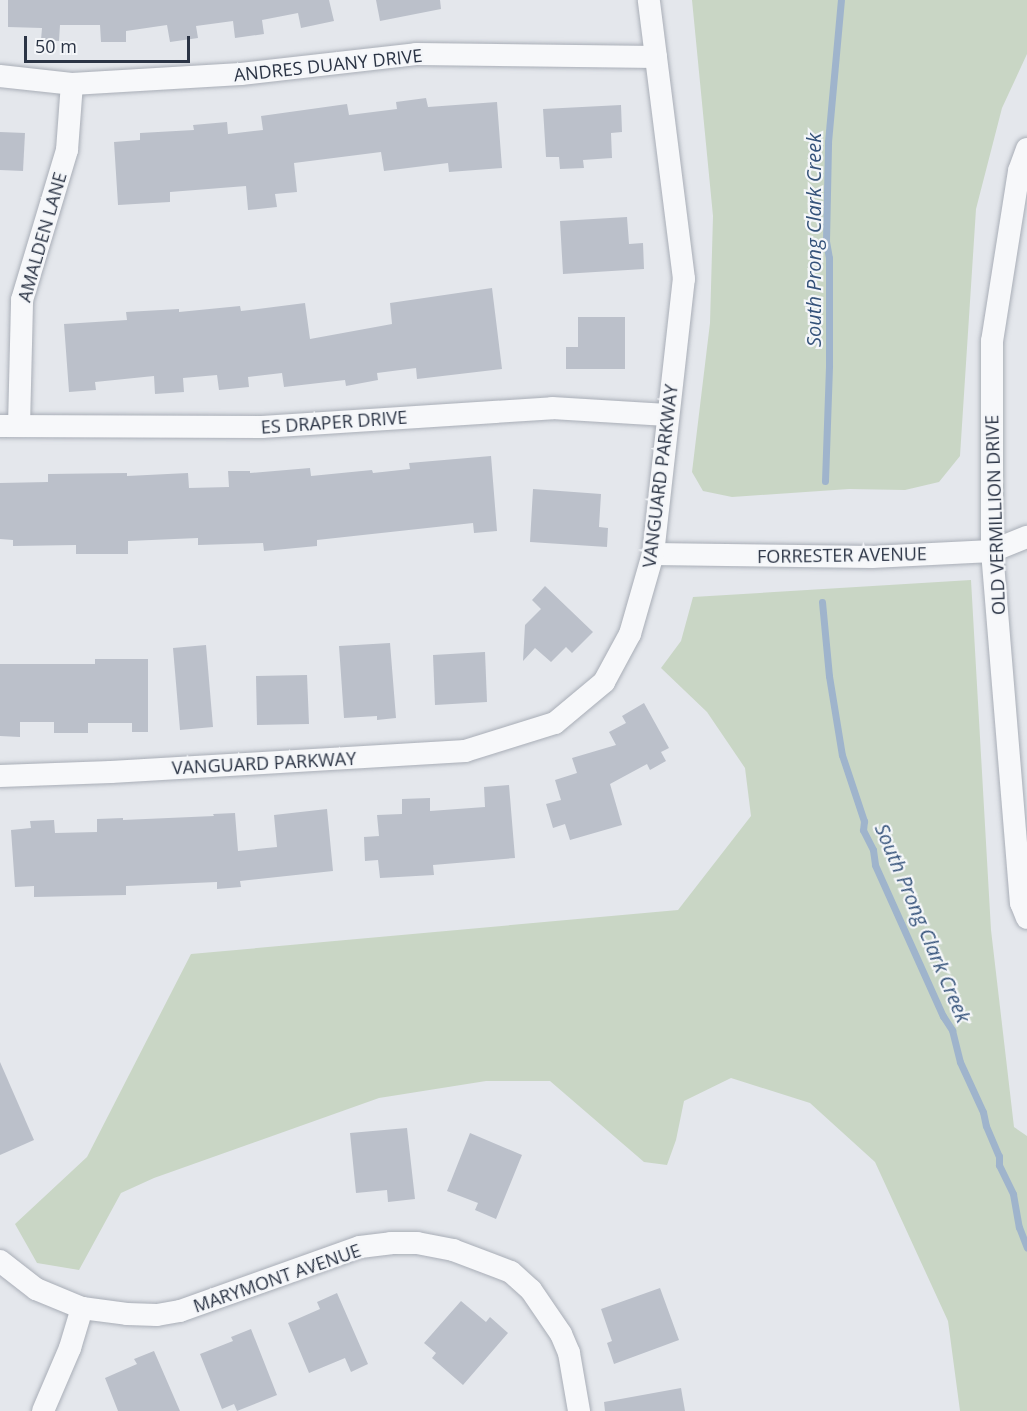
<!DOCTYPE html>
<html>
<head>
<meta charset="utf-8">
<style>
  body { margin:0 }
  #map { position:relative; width:1027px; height:1411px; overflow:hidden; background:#e4e7ec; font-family:"Open Sans",sans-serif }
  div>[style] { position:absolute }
  .green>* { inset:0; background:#c9d6c5 }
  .stream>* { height:7px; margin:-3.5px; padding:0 3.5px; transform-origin:3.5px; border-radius:3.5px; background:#9fb4cc }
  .building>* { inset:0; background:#bbc0ca }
  .roads { filter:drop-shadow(0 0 2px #a9aeb7) drop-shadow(0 0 2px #a9aeb7) }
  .minor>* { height:22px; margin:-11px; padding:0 11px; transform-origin:11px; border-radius:11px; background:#f7f8fa }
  span { translate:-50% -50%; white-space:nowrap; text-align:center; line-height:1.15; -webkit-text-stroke:4.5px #f4f6f9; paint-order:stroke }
  .street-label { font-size:18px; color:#2b3445 }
  .water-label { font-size:20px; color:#34527a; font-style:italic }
  .scale { position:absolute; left:24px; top:36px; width:166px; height:27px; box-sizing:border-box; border:3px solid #2b3445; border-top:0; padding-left:8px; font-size:18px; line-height:21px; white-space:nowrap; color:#2b3445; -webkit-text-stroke:4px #f4f6f9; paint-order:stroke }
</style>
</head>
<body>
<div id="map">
  <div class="green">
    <i style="clip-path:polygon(692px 0,1027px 0,1027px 54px,1002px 108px,976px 209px,960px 456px,939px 482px,905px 490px,849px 489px,732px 497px,703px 491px,692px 472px,710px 323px,713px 216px)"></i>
    <i style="clip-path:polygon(971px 580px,991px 930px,1014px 1127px,1027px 1136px,1027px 1411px,960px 1411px,948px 1321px,875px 1162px,810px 1103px,731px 1078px,684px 1101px,676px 1140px,667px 1165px,644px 1162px,550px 1081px,486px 1081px,379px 1098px,154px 1178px,121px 1193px,79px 1270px,37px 1263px,15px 1224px,87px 1157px,191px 954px,678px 910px,751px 816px,745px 768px,707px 712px,661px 668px,681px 641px,693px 597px)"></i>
  </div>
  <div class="stream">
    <i style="left:825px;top:481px;width:116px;rotate:-88deg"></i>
    <i style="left:829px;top:365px;width:107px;rotate:-90deg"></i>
    <i style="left:829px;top:258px;width:17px;rotate:-100deg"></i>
    <i style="left:826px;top:241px;width:99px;rotate:-88.8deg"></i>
    <i style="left:828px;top:142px;width:143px;rotate:-84.8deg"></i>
    <i style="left:822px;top:602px;width:74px;rotate:84.6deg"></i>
    <i style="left:829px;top:676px;width:80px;rotate:80.7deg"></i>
    <i style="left:842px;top:755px;width:70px;rotate:71.6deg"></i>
    <i style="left:864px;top:821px;width:9px;rotate:96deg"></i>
    <i style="left:863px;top:830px;width:22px;rotate:63deg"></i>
    <i style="left:873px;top:850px;width:15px;rotate:82deg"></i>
    <i style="left:875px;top:865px;width:166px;rotate:65.8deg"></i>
    <i style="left:943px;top:1016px;width:17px;rotate:57deg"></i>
    <i style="left:952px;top:1030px;width:33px;rotate:76deg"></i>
    <i style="left:960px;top:1062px;width:55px;rotate:65.3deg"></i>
    <i style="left:983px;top:1112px;width:14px;rotate:78deg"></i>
    <i style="left:986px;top:1126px;width:33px;rotate:67deg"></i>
    <i style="left:999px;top:1156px;width:9px;rotate:90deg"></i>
    <i style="left:999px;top:1165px;width:32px;rotate:64deg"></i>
    <i style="left:1013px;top:1194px;width:34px;rotate:80deg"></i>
    <i style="left:1019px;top:1227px;width:22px;rotate:69deg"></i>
  </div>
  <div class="building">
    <i style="clip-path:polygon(8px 0,329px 0,334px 21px,301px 28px,298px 13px,262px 20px,264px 34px,235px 38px,233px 21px,196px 26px,198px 38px,170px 42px,167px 25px,126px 31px,126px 42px,101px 42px,100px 25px,60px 25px,59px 41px,41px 40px,42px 28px,8px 27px)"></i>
    <i style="clip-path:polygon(376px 0,440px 0,441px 9px,380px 21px)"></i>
    <i style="clip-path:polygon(426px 98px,428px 107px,497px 102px,502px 168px,449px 172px,448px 163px,384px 171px,381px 152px,294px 163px,297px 192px,275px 194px,277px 207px,248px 210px,246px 186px,170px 192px,170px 202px,118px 205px,114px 142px,140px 140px,140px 133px,194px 130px,193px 125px,227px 122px,228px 134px,263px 130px,261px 116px,347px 104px,349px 115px,397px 109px,396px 102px)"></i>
    <i style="clip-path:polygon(621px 105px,622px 132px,611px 133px,612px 158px,583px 160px,584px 168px,560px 169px,559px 157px,546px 157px,543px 109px)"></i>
    <i style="clip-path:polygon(0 132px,25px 133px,23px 171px,0 170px)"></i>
    <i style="clip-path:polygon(627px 217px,629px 244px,643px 243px,644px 269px,563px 274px,560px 221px)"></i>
    <i style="clip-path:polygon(492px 288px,502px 369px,417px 379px,416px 368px,377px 373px,378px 380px,346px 386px,345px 380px,284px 387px,282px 373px,248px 377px,249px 387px,219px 390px,217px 375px,183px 378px,184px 392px,155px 394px,154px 376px,95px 382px,96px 390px,69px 392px,64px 324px,127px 320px,126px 312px,179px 309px,179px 312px,240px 306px,241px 311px,305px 303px,310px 339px,392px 324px,390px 303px)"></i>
    <i style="clip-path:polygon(578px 317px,625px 317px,625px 369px,566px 369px,566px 347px,578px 347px)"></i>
    <i style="clip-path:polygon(491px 456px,497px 531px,474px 533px,473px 523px,317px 540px,317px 546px,264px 551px,263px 543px,198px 545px,198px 538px,128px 541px,128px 554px,76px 554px,76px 545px,13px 546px,13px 540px,0 539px,0 483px,48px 482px,48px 474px,127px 473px,127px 476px,188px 473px,189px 488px,229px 487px,228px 471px,250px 471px,250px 473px,310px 468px,311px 476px,372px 470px,373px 473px,410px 469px,409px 463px)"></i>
    <i style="clip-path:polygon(533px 489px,601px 494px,599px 527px,608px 528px,607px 547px,530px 542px)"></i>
    <i style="clip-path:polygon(545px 586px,593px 632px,572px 653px,566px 647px,551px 662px,535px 648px,523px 661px,525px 625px,541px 609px,532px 600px)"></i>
    <i style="clip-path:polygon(390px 643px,396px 718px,377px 720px,377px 716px,344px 718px,339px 646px)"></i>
    <i style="clip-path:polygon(206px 645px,213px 727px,180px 730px,173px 648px)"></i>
    <i style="clip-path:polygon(485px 652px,487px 702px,435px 705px,433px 655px)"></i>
    <i style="clip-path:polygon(95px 659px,148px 659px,148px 732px,132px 732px,132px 723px,88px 723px,88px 733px,54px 733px,54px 722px,20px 722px,20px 737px,0 736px,0 664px,95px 664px)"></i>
    <i style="clip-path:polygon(307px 675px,309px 724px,257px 725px,256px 676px)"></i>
    <i style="clip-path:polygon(644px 703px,669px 748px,661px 752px,666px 761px,650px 770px,647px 764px,610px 784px,622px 825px,570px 840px,565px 824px,553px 828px,546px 804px,561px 800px,555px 780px,577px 773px,572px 758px,616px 745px,609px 732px,626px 723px,622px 716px)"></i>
    <i style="clip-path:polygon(509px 785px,515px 858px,433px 865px,434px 875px,380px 878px,378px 860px,365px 861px,364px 837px,379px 836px,377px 815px,402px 814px,402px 799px,430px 798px,430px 811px,485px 807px,484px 787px)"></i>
    <i style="clip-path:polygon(327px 809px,333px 871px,240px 881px,241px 887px,217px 889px,217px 882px,126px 886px,126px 895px,34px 897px,34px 886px,15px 887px,11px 830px,31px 828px,30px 821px,54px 820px,55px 833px,97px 832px,97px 819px,123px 818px,123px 820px,214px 816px,213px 814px,235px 813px,238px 851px,277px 847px,274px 815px)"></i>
    <i style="clip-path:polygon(0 1062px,34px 1140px,0 1155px)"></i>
    <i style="clip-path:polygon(407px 1128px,415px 1199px,388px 1202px,387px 1190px,356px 1193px,350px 1133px)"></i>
    <i style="clip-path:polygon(470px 1133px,522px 1155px,496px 1219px,475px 1210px,478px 1203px,447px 1191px)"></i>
    <i style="clip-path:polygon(660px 1288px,679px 1340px,614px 1364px,607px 1343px,612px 1341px,601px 1309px)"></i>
    <i style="clip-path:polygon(337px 1293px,368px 1364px,351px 1372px,345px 1358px,309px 1373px,288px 1323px,320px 1309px,317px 1302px)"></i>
    <i style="clip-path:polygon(461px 1301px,486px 1322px,490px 1317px,508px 1333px,463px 1385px,432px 1358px,436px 1353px,424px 1343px)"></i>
    <i style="clip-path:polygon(251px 1329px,277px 1395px,237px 1411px,234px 1404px,222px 1409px,200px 1354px,233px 1341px,231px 1337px)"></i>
    <i style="clip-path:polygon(154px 1351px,180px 1411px,118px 1411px,105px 1378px,137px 1364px,134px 1359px)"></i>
    <i style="clip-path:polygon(681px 1388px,685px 1411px,605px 1411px,604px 1402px)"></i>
  </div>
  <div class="roads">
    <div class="minor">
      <i style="left:0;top:76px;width:72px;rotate:6.3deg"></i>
      <i style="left:72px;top:84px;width:169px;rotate:-3.4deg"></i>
      <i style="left:241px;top:74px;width:176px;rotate:-6.5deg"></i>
      <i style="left:416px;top:54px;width:240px;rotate:0.7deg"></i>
      <i style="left:1027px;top:149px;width:23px;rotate:110deg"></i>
      <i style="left:1019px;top:171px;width:172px;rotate:99deg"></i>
      <i style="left:992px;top:341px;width:210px;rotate:90deg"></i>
      <i style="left:992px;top:551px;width:353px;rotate:85.3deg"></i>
      <i style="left:1021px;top:903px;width:16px;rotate:68deg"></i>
      <i style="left:0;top:426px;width:262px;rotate:0.2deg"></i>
      <i style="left:262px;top:427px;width:291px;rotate:-3.7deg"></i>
      <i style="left:552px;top:408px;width:115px;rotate:3.5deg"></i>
      <i style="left:19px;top:426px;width:126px;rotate:-88.6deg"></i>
      <i style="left:22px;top:300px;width:157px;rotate:-73.3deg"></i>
      <i style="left:67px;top:150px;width:66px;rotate:-85.7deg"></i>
      <i style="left:653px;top:554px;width:219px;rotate:0.8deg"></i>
      <i style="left:872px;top:557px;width:120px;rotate:-2.9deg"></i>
      <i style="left:992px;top:551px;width:38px;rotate:-22deg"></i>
      <i style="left:0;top:776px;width:111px;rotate:-2.1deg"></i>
      <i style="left:111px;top:772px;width:355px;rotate:-3.4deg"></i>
      <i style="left:465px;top:751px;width:94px;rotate:-17.3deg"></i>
      <i style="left:555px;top:723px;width:64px;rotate:-39.9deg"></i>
      <i style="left:604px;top:682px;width:55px;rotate:-61.6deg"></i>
      <i style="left:630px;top:634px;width:83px;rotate:-74deg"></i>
      <i style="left:653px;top:554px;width:277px;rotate:-83.6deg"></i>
      <i style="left:684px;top:279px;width:281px;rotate:-97.2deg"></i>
      <i style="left:0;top:1261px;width:46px;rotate:37.9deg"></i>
      <i style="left:36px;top:1289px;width:50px;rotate:22.4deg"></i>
      <i style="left:82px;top:1308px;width:45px;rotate:7.6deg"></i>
      <i style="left:127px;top:1314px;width:30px;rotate:2deg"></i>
      <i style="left:157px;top:1315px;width:23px;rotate:-10deg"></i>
      <i style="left:180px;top:1311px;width:191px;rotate:-19.6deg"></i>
      <i style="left:360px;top:1247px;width:31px;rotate:-7deg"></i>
      <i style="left:391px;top:1243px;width:26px"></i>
      <i style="left:417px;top:1243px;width:37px;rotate:11deg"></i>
      <i style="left:453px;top:1250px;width:62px;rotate:20.8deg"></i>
      <i style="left:511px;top:1272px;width:27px;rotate:42deg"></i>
      <i style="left:531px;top:1290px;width:53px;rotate:55.7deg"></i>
      <i style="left:561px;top:1334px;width:21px;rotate:67deg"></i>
      <i style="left:569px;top:1353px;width:59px;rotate:80.2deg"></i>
      <i style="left:43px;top:1411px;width:69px;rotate:-66.8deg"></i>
      <i style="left:70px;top:1348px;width:42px;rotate:-73.3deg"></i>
    </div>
  </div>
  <div class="street-label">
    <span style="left:328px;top:65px;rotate:-6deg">ANDRES DUANY DRIVE</span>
    <span style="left:42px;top:237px;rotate:-74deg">AMALDEN LANE</span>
    <span style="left:334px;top:422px;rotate:-4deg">ES DRAPER DRIVE</span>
    <span style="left:660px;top:476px;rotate:-83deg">VANGUARD PARKWAY</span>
    <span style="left:995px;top:515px;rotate:-92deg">OLD VERMILLION DRIVE</span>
    <span style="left:842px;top:555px;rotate:-1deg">FORRESTER AVENUE</span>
    <span style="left:264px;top:763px;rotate:-3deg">VANGUARD PARKWAY</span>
    <span style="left:277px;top:1278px;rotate:-19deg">MARYMONT AVENUE</span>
  </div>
  <div class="water-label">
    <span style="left:813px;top:240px;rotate:-90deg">South Prong Clark Creek</span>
    <span style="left:923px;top:923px;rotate:67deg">South Prong Clark Creek</span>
  </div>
  <div class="scale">50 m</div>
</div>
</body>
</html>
